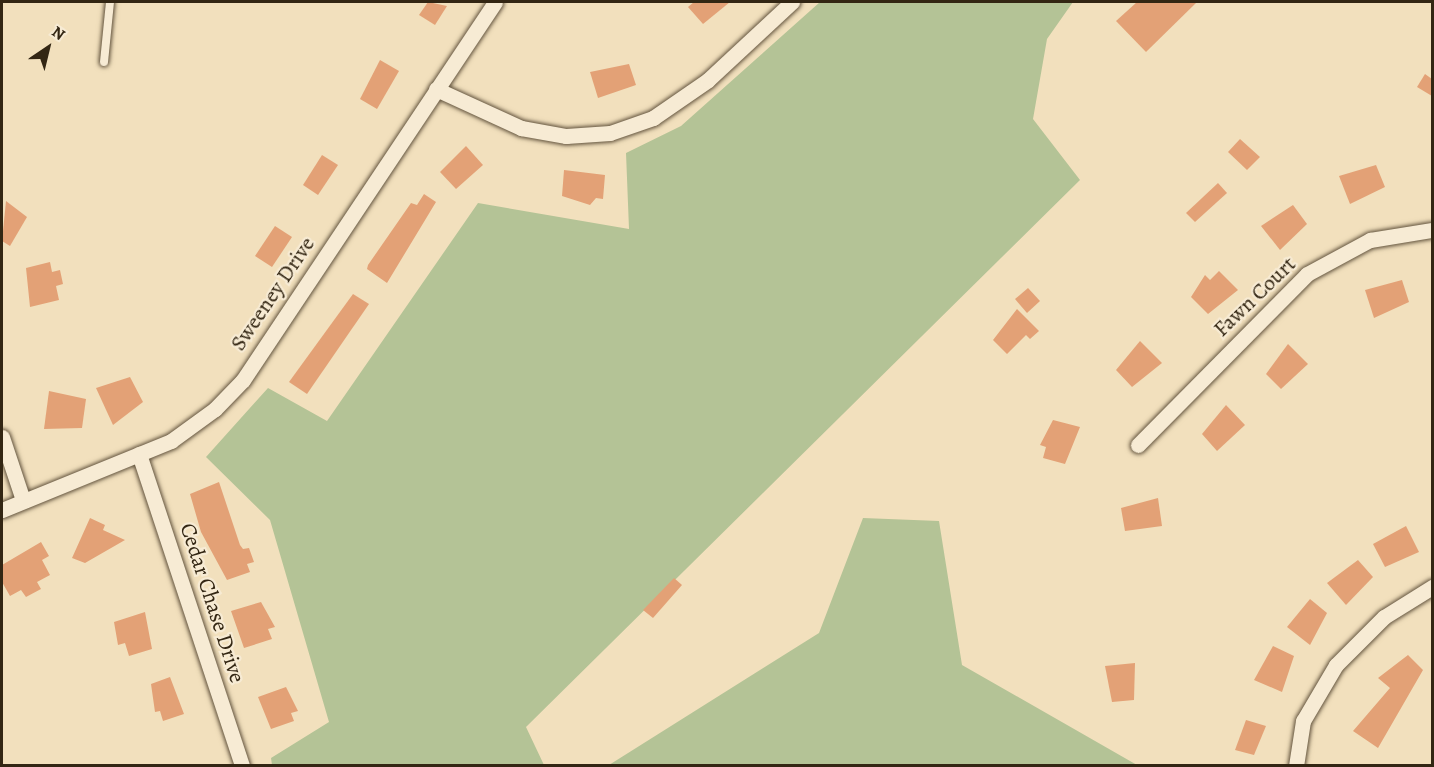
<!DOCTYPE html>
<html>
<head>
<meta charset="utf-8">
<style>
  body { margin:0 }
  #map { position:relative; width:1434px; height:767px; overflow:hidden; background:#f2e0bd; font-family:Alegreya,serif }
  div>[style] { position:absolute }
  .green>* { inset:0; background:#b4c396 }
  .building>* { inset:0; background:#e3a176 }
  .roads { filter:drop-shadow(0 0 2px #63543e) drop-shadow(0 0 2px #63543e) }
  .lane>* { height:8px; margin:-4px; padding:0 4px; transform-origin:4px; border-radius:4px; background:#f7ebd4 }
  .street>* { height:15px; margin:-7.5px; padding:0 7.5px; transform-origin:7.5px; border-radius:7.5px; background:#f7ebd4 }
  span { translate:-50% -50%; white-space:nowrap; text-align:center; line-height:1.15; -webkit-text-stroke:4.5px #f7ebd4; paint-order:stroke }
  .street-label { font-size:22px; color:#332613 }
  .frame { position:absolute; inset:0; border:3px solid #332613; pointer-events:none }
  .north { position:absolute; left:18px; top:18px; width:60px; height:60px; -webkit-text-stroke:4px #f7ebd4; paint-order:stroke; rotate:35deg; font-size:16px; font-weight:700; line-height:24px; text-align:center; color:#332613 }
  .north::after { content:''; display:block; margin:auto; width:21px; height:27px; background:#332613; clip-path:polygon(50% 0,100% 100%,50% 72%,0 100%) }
</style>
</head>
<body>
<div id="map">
  <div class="green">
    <i style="clip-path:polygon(820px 2px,1073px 2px,1047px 39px,1033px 119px,1080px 180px,526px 727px,544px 765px,272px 765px,271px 758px,329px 722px,270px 520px,206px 457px,268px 388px,327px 421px,478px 203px,629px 229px,626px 153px,681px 126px)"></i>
    <i style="clip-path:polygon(863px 518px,939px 521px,962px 665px,1137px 765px,609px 765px,819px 633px)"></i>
  </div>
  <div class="building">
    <i style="clip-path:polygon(428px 2px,447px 6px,435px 25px,419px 15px)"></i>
    <i style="clip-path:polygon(694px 2px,730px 2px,703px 24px,688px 7px)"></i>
    <i style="clip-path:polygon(1137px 2px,1197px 2px,1146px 52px,1116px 21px)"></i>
    <i style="clip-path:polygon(380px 60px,399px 71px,377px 109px,360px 99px)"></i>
    <i style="clip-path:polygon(629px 64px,636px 85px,598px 98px,590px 72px)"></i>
    <i style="clip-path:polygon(1425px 74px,1432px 79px,1432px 96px,1417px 87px)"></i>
    <i style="clip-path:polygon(1240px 139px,1260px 157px,1247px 170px,1228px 152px)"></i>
    <i style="clip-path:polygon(466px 146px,483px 165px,456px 189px,440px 172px)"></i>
    <i style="clip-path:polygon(322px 155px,338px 165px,318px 195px,303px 185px)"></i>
    <i style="clip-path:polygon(1376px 165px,1385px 187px,1350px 204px,1339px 176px)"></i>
    <i style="clip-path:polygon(564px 170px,605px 175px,603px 199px,596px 198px,590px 205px,562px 196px)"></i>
    <i style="clip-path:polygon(1218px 183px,1227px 193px,1195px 222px,1186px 213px)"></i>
    <i style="clip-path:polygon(424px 194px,436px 202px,387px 283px,367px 269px,368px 265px,411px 203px,417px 205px)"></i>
    <i style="clip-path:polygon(6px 201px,27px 217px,10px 246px,2px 241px)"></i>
    <i style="clip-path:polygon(1293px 205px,1307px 224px,1280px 250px,1261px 226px)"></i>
    <i style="clip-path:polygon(275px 226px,292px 237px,272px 267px,255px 256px)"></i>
    <i style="clip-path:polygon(50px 262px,52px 272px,60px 270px,63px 284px,56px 286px,59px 300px,30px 307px,26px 268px)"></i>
    <i style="clip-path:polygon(1219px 271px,1238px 290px,1208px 314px,1191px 297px,1205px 275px,1210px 280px)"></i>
    <i style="clip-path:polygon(1402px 280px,1409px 302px,1374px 318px,1365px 290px)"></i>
    <i style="clip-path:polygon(1028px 288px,1040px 301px,1027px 313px,1015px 299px)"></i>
    <i style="clip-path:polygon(353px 294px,369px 304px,307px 394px,289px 382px)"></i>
    <i style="clip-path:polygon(1017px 309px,1039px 331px,1030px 339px,1026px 335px,1007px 354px,993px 340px)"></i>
    <i style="clip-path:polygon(1140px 341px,1162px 363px,1132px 387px,1116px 370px)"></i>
    <i style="clip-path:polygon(1288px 344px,1308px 364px,1281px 389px,1266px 374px)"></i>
    <i style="clip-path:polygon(130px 377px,143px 402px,113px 425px,96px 388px)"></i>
    <i style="clip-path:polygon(49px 391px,86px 399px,82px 428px,44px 429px)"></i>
    <i style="clip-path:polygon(1226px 405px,1245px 425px,1217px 451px,1202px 434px)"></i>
    <i style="clip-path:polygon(1053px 420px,1080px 427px,1065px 464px,1043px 458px,1046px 447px,1040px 445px)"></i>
    <i style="clip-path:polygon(219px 482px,240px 545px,243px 549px,249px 548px,254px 562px,247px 564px,250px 572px,227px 580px,201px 532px,190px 494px)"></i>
    <i style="clip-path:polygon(1158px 498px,1162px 526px,1125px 531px,1121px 508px)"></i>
    <i style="clip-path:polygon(90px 518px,105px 525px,103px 530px,125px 540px,85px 563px,72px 558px)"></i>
    <i style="clip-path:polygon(1406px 526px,1419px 552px,1385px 567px,1373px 544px)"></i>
    <i style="clip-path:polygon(41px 542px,49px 556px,42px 560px,50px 575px,37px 582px,41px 589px,26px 597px,21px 590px,10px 596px,2px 582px,2px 565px)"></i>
    <i style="clip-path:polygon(1358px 560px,1373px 577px,1346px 605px,1327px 583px)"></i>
    <i style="clip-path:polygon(674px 578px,682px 585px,653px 618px,643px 610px)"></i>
    <i style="clip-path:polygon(1310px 599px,1327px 613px,1310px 645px,1287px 627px)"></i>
    <i style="clip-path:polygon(261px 602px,275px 627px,268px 629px,272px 639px,244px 648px,231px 611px)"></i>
    <i style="clip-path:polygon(145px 612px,152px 649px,129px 656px,125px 643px,118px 645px,114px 622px)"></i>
    <i style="clip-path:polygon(1273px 646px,1294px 656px,1282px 692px,1254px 680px)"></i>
    <i style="clip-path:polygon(1408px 655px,1423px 670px,1378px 748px,1353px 731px,1390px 688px,1378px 678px)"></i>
    <i style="clip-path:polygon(1135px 663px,1134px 700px,1112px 702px,1105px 666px)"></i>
    <i style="clip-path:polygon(170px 677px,184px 714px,163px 721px,160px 711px,155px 712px,151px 684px)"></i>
    <i style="clip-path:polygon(286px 687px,298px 711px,291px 713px,294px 721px,271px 729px,258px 697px)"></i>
    <i style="clip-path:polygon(1246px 720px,1266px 726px,1254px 755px,1235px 750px)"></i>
  </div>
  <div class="roads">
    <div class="lane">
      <i style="left:104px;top:62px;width:60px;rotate:-84.3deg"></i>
    </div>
    <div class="street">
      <i style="left:436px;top:89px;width:94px;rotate:24.6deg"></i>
      <i style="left:521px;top:128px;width:46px;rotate:10.1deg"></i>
      <i style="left:566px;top:136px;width:44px;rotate:-3.9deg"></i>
      <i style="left:610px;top:133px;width:46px;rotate:-19.2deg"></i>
      <i style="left:653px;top:118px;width:67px;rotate:-34.6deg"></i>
      <i style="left:708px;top:80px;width:115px;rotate:-42.9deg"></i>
      <i style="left:2px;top:437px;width:66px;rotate:71.6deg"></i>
      <i style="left:1138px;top:445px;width:240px;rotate:-45.3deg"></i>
      <i style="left:1307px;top:274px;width:72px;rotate:-28.4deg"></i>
      <i style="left:1370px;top:240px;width:63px;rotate:-9.2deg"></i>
      <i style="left:139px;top:454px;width:329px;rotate:71.7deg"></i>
      <i style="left:2px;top:510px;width:183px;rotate:-22.2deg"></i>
      <i style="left:171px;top:441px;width:54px;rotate:-36deg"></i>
      <i style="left:215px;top:409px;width:40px;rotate:-46deg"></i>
      <i style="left:243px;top:380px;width:454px;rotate:-56.3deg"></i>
      <i style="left:1296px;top:766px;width:46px;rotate:-81.2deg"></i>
      <i style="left:1303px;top:721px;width:65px;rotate:-59.5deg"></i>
      <i style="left:1336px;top:665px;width:68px;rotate:-45deg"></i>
      <i style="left:1384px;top:617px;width:57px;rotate:-32deg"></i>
    </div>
  </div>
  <div class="street-label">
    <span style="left:273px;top:294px;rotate:-56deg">Sweeney Drive</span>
    <span style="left:1255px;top:297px;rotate:-44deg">Fawn Court</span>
    <span style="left:212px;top:603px;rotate:72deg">Cedar Chase Drive</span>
  </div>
  <div class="frame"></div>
  <div class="north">N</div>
</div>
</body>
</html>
